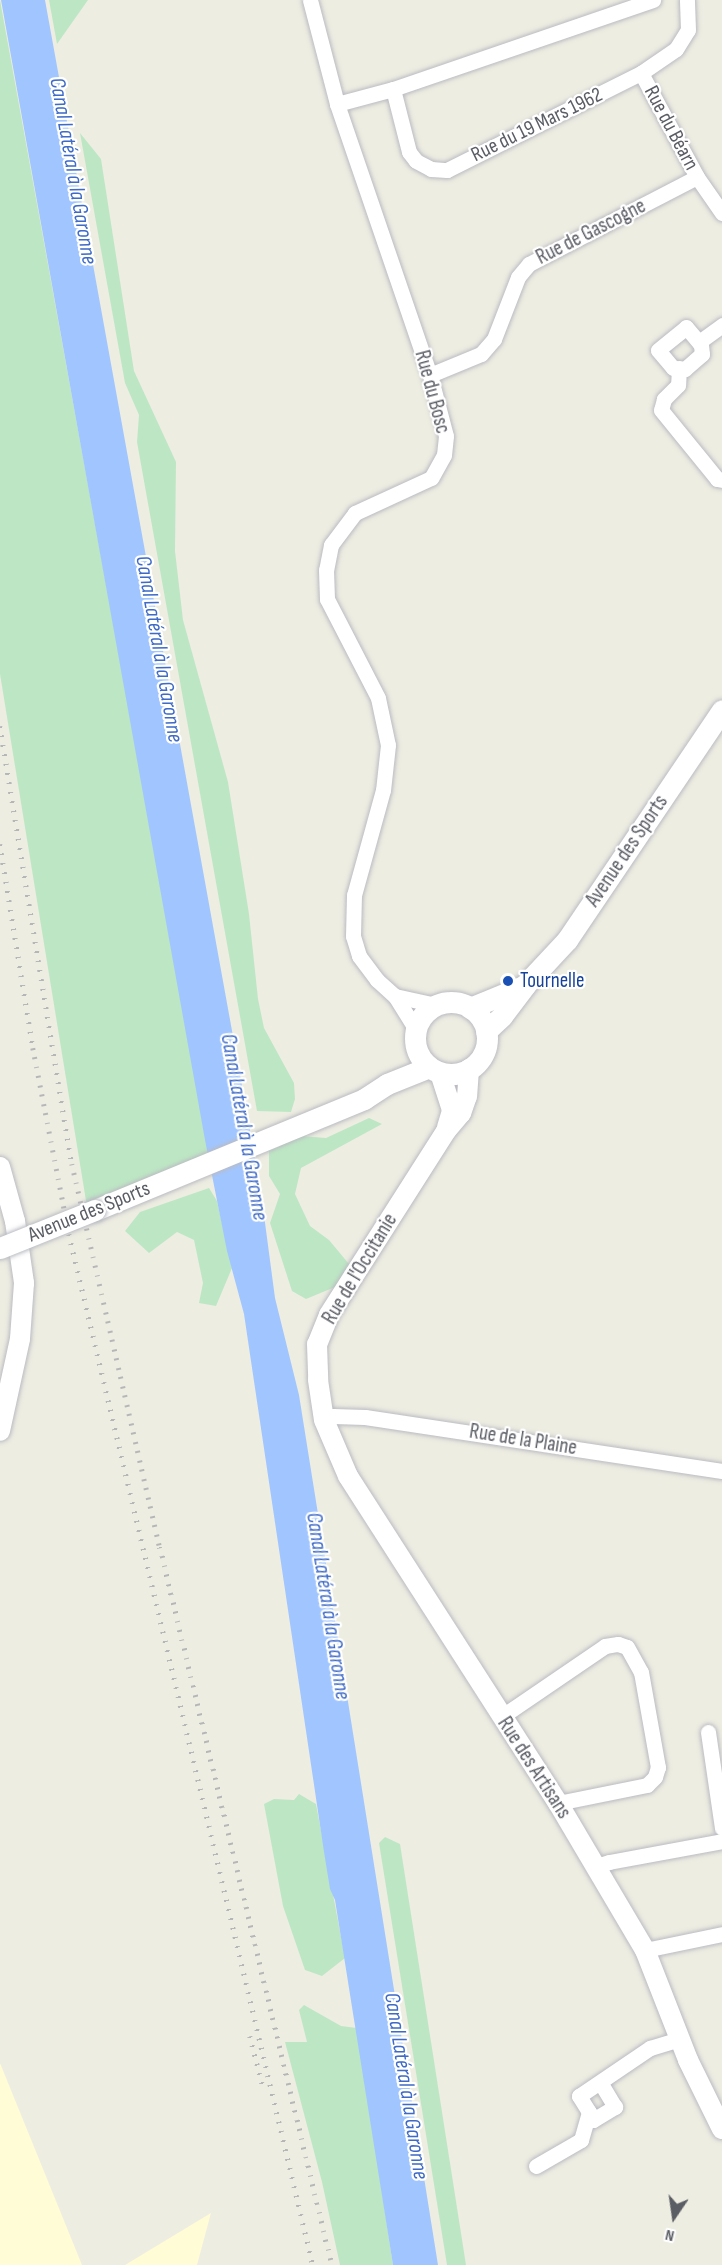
<!DOCTYPE html>
<html>
<head>
<meta charset="utf-8">
<style>
  body { margin:0 }
  #map { position:relative; width:722px; height:2265px; overflow:hidden; background:#eeede2; font-family:"Sofia Sans Condensed",sans-serif }
  div>[style] { position:absolute }
  .commercial>* { inset:0; background:#fffcd6 }
  .green>* { inset:0; background:#bde7c4 }
  .water>* { inset:0; background:#a1c6ff }
  .roads { filter:drop-shadow(0 0 2px #babbc2) drop-shadow(0 0 2px #babbc2) }
  .minor>* { height:15px; margin:-7.5px; padding:0 7.5px; transform-origin:7.5px; border-radius:7.5px; background:#fff }
  .tertiary>* { height:20px; margin:-10px; padding:0 10px; transform-origin:10px; border-radius:10px; background:#fff }
  .secondary>* { height:21px; margin:-10.5px; padding:0 10.5px; transform-origin:10.5px; border-radius:10.5px; background:#fff }
  .secondary>.ring { margin:-10.5px; padding:0; box-sizing:content-box; background:none; border:21px solid #fff; border-radius:50% }
  .rail>* { height:4.5px; margin-top:-2.25px; transform-origin:0; background:repeating-linear-gradient(90deg,#b5b6b7 0 1.5px,transparent 0 9.5px) }
  .bridges { filter:drop-shadow(0 0 2px #bbbdc4) drop-shadow(0 0 2px #bbbdc4) }
  .secondary-bridge>* { height:21px; margin:-10.5px; padding:0 10.5px; transform-origin:10.5px; border-radius:10.5px; background:#fff }
  .dots>* { width:16px; height:16px; translate:-50% -50%; box-sizing:border-box; border:3px solid #fff; border-radius:50% }
  span { translate:-50% -50%; white-space:nowrap; text-align:center; line-height:1.15; -webkit-text-stroke:4.5px #fff; paint-order:stroke }
  .street-label { font-size:21px; color:#5a5d64 }
  .transit-label { font-size:21px; color:#164399 }
  .left { translate:0 -50%; text-align:left }
  .water-label { font-size:22px; color:#3f6bc7; font-style:italic }
  .north { position:absolute; left:644px; top:2187px; width:60px; height:60px; -webkit-text-stroke:4px #fff; paint-order:stroke; rotate:193deg; font-size:16px; font-weight:700; line-height:24px; text-align:center; color:#5a5d64 }
  .north::after { content:''; display:block; margin:auto; width:21px; height:27px; background:#5a5d64; clip-path:polygon(50% 0,100% 100%,50% 72%,0 100%) }
</style>
</head>
<body>
<div id="map">
  <div class="commercial">
    <i style="clip-path:polygon(0 2063px,82px 2265px,0 2265px)"></i>
    <i style="clip-path:polygon(211px 2213px,197px 2265px,125px 2265px)"></i>
  </div>
  <div class="green">
    <i style="clip-path:polygon(0 0,211px 1162px,88px 1213px,0 674px)"></i>
    <i style="clip-path:polygon(49px 0,88px 0,57px 44px)"></i>
    <i style="clip-path:polygon(80px 133px,101px 159px,134px 371px,176px 462px,175px 551px,183px 620px,228px 782px,249px 914px,258px 999px,264px 1028px,294px 1083px,295px 1099px,291px 1112px,257px 1111px,137px 442px,139px 415px,125px 383px)"></i>
    <i style="clip-path:polygon(369px 1118px,382px 1124px,301px 1168px,295px 1194px,310px 1226px,329px 1240px,349px 1264px,335px 1287px,306px 1299px,292px 1291px,270px 1223px,280px 1194px,269px 1176px,269px 1151px,301px 1136px,326px 1138px)"></i>
    <i style="clip-path:polygon(209px 1188px,217px 1201px,232px 1268px,216px 1306px,199px 1303px,203px 1283px,194px 1240px,177px 1232px,149px 1253px,125px 1231px,140px 1212px)"></i>
    <i style="clip-path:polygon(299px 1794px,316px 1804px,345px 1958px,322px 1976px,305px 1970px,283px 1906px,264px 1804px,274px 1799px,294px 1800px)"></i>
    <i style="clip-path:polygon(385px 1837px,400px 1844px,466px 2265px,447px 2265px,379px 1843px)"></i>
    <i style="clip-path:polygon(304px 2005px,341px 2026px,357px 2028px,393px 2265px,340px 2265px,322px 2182px,285px 2042px,307px 2042px,299px 2010px)"></i>
  </div>
  <div class="water">
    <i style="clip-path:polygon(1px 0,45px 0,260px 1185px,275px 1298px,299px 1395px,438px 2265px,393px 2265px,335px 1900px,330px 1889px,324px 1852px,244px 1314px,227px 1251px,205px 1140px)"></i>
  </div>
  <div class="roads">
    <div class="minor">
      <i style="left:310px;top:0;width:107px;rotate:75.4deg"></i>
      <i style="left:337px;top:104px;width:287px;rotate:71.1deg"></i>
      <i style="left:430px;top:375px;width:63px;rotate:75.3deg"></i>
      <i style="left:446px;top:436px;width:19px;rotate:96deg"></i>
      <i style="left:444px;top:455px;width:26px;rotate:119deg"></i>
      <i style="left:431px;top:478px;width:84px;rotate:155.3deg"></i>
      <i style="left:355px;top:513px;width:40px;rotate:127deg"></i>
      <i style="left:331px;top:545px;width:25px;rotate:101deg"></i>
      <i style="left:326px;top:570px;width:29px;rotate:88deg"></i>
      <i style="left:327px;top:599px;width:111px;rotate:62.7deg"></i>
      <i style="left:378px;top:698px;width:48px;rotate:78deg"></i>
      <i style="left:388px;top:745px;width:45px;rotate:96.3deg"></i>
      <i style="left:383px;top:790px;width:109px;rotate:105.4deg"></i>
      <i style="left:354px;top:895px;width:41px;rotate:91.4deg"></i>
      <i style="left:353px;top:936px;width:21px;rotate:73deg"></i>
      <i style="left:359px;top:956px;width:30px;rotate:53deg"></i>
      <i style="left:377px;top:980px;width:24px;rotate:42deg"></i>
      <i style="left:395px;top:996px;width:40px;rotate:58deg"></i>
      <i style="left:641px;top:73px;width:118px;rotate:61.7deg"></i>
      <i style="left:697px;top:177px;width:44px;rotate:55.2deg"></i>
      <i style="left:393px;top:89px;width:65px;rotate:75.7deg"></i>
      <i style="left:409px;top:152px;width:11px;rotate:52deg"></i>
      <i style="left:416px;top:161px;width:17px;rotate:28deg"></i>
      <i style="left:431px;top:169px;width:16px;rotate:4deg"></i>
      <i style="left:447px;top:170px;width:217px;rotate:-26.6deg"></i>
      <i style="left:641px;top:73px;width:42px;rotate:-34.4deg"></i>
      <i style="left:676px;top:49px;width:22px;rotate:-58deg"></i>
      <i style="left:688px;top:30px;width:30px;rotate:-92deg"></i>
      <i style="left:337px;top:104px;width:58px;rotate:-15deg"></i>
      <i style="left:393px;top:89px;width:275px;rotate:-18.9deg"></i>
      <i style="left:686px;top:327px;width:23px;rotate:50deg"></i>
      <i style="left:701px;top:345px;width:9px;rotate:84deg"></i>
      <i style="left:702px;top:354px;width:23px;rotate:139deg"></i>
      <i style="left:685px;top:369px;width:12px;rotate:-175deg"></i>
      <i style="left:673px;top:368px;width:23px;rotate:-130deg"></i>
      <i style="left:658px;top:350px;width:36px;rotate:-39deg"></i>
      <i style="left:699px;top:342px;width:29px;rotate:-36deg"></i>
      <i style="left:679px;top:368px;width:17px;rotate:93deg"></i>
      <i style="left:678px;top:385px;width:20px;rotate:135deg"></i>
      <i style="left:664px;top:399px;width:11px;rotate:105deg"></i>
      <i style="left:661px;top:410px;width:89px;rotate:50.9deg"></i>
      <i style="left:717px;top:479px;width:5px;rotate:11deg"></i>
      <i style="left:430px;top:375px;width:55px;rotate:-22.4deg"></i>
      <i style="left:481px;top:354px;width:20px;rotate:-49deg"></i>
      <i style="left:494px;top:339px;width:66px;rotate:-68.8deg"></i>
      <i style="left:518px;top:277px;width:17px;rotate:-50deg"></i>
      <i style="left:529px;top:264px;width:189px;rotate:-27.4deg"></i>
      <i style="left:395px;top:996px;width:42px;rotate:12.4deg"></i>
      <i style="left:324px;top:1420px;width:10px;rotate:-24deg"></i>
      <i style="left:333px;top:1416px;width:32px;rotate:2deg"></i>
      <i style="left:365px;top:1417px;width:361px;rotate:8.6deg"></i>
      <i style="left:501px;top:1717px;width:126px;rotate:-34.3deg"></i>
      <i style="left:605px;top:1646px;width:13px;rotate:-9deg"></i>
      <i style="left:618px;top:1644px;width:9px;rotate:18deg"></i>
      <i style="left:627px;top:1647px;width:29px;rotate:61deg"></i>
      <i style="left:641px;top:1672px;width:97px;rotate:79.9deg"></i>
      <i style="left:658px;top:1767px;width:10px;rotate:107deg"></i>
      <i style="left:655px;top:1777px;width:11px;rotate:135deg"></i>
      <i style="left:647px;top:1785px;width:91px;rotate:168.6deg"></i>
      <i style="left:708px;top:1732px;width:97px;rotate:81.7deg"></i>
      <i style="left:597px;top:1866px;width:13px;rotate:-18deg"></i>
      <i style="left:609px;top:1862px;width:115px;rotate:-10.5deg"></i>
      <i style="left:645px;top:1950px;width:79px;rotate:-11.7deg"></i>
      <i style="left:589px;top:2112px;width:9px;rotate:63deg"></i>
      <i style="left:593px;top:2120px;width:26px;rotate:-31deg"></i>
      <i style="left:615px;top:2107px;width:27px;rotate:-121deg"></i>
      <i style="left:536px;top:2166px;width:52px;rotate:-30deg"></i>
      <i style="left:581px;top:2140px;width:29px;rotate:-74deg"></i>
      <i style="left:589px;top:2112px;width:19px;rotate:-122deg"></i>
      <i style="left:579px;top:2096px;width:86px;rotate:-34.1deg"></i>
      <i style="left:650px;top:2048px;width:30px;rotate:-17deg"></i>
    </div>
    <div class="tertiary">
      <i style="left:469px;top:1069px;width:27px;rotate:94deg"></i>
      <i style="left:467px;top:1096px;width:18px;rotate:109deg"></i>
      <i style="left:461px;top:1113px;width:23px;rotate:130deg"></i>
      <i style="left:446px;top:1131px;width:218px;rotate:122.5deg"></i>
      <i style="left:329px;top:1315px;width:31px;rotate:112deg"></i>
      <i style="left:317px;top:1344px;width:36px;rotate:88deg"></i>
      <i style="left:318px;top:1380px;width:40px;rotate:81.5deg"></i>
      <i style="left:324px;top:1420px;width:61px;rotate:66.8deg"></i>
      <i style="left:348px;top:1476px;width:389px;rotate:57.3deg"></i>
      <i style="left:558px;top:1803px;width:171px;rotate:59.4deg"></i>
      <i style="left:645px;top:1950px;width:118px;rotate:68.6deg"></i>
      <i style="left:688px;top:2060px;width:77px;rotate:63.8deg"></i>
      <i style="left:440px;top:1073px;width:40px;rotate:72deg"></i>
      <i style="left:452px;top:1111px;width:17px;rotate:107deg"></i>
      <i style="left:0;top:1167px;width:56px;rotate:74.5deg"></i>
      <i style="left:15px;top:1221px;width:63px;rotate:81.7deg"></i>
      <i style="left:24px;top:1283px;width:56px;rotate:94.1deg"></i>
      <i style="left:20px;top:1339px;width:94px;rotate:102.3deg"></i>
    </div>
    <div class="secondary">
      <i class="ring" style="left:415px;top:1002px;width:51px;height:51px"></i>
      <i style="left:470px;top:1008px;width:58px;rotate:-22.2deg"></i>
      <i style="left:486px;top:1031px;width:22px;rotate:-43deg"></i>
      <i style="left:502px;top:1016px;width:39px;rotate:-53deg"></i>
      <i style="left:525px;top:985px;width:62px;rotate:-47deg"></i>
      <i style="left:567px;top:940px;width:277px;rotate:-56deg"></i>
      <i style="left:95px;top:1210px;width:291px;rotate:-22.4deg"></i>
      <i style="left:364px;top:1099px;width:27px;rotate:-33deg"></i>
      <i style="left:387px;top:1084px;width:45px;rotate:-22deg"></i>
    </div>
  </div>
  <div class="rail">
    <i style="left:0;top:726px;width:444px;rotate:80.7deg"></i>
    <i style="left:72px;top:1164px;width:393px;rotate:77.1deg"></i>
    <i style="left:160px;top:1547px;width:738px;rotate:76.53deg"></i>
    <i style="left:0;top:844px;width:207px;rotate:80.8deg"></i>
    <i style="left:33px;top:1048px;width:189px;rotate:79deg"></i>
    <i style="left:69px;top:1234px;width:1059px;rotate:76.69deg"></i>
    <i style="left:250px;top:2036px;width:53px;rotate:75.7deg"></i>
  </div>
  <div class="bridges">
    <div class="secondary-bridge">
      <i style="left:0;top:1248px;width:102px;rotate:-21.8deg"></i>
    </div>
  </div>
  <div class="dots">
    <i style="left:508px;top:981px;background:#1a4fb4"></i>
  </div>
  <div class="street-label">
    <span style="left:537px;top:125px;rotate:-26deg">Rue du 19 Mars 1962</span>
    <span style="left:671px;top:128px;rotate:62deg">Rue du Béarn</span>
    <span style="left:591px;top:232px;rotate:-27deg">Rue de Gascogne</span>
    <span style="left:432px;top:392px;rotate:75deg">Rue du Bosc</span>
    <span style="left:627px;top:851px;rotate:-56deg">Avenue des Sports</span>
    <span style="left:89px;top:1212px;rotate:-22deg">Avenue des Sports</span>
    <span style="left:360px;top:1269px;rotate:-59deg">Rue de l'Occitanie</span>
    <span style="left:523px;top:1440px;rotate:9deg">Rue de la Plaine</span>
    <span style="left:534px;top:1768px;rotate:57deg">Rue des Artisans</span>
  </div>
  <div class="transit-label">
    <span class="left" style="left:520px;top:981px">Tournelle</span>
  </div>
  <div class="water-label">
    <span style="left:73px;top:171px;rotate:80deg">Canal Latéral à la Garonne</span>
    <span style="left:159px;top:649px;rotate:80deg">Canal Latéral à la Garonne</span>
    <span style="left:244px;top:1127px;rotate:80deg">Canal Latéral à la Garonne</span>
    <span style="left:328px;top:1606px;rotate:81deg">Canal Latéral à la Garonne</span>
    <span style="left:406px;top:2086px;rotate:81deg">Canal Latéral à la Garonne</span>
  </div>
  <div class="north">N</div>
</div>
</body>
</html>
